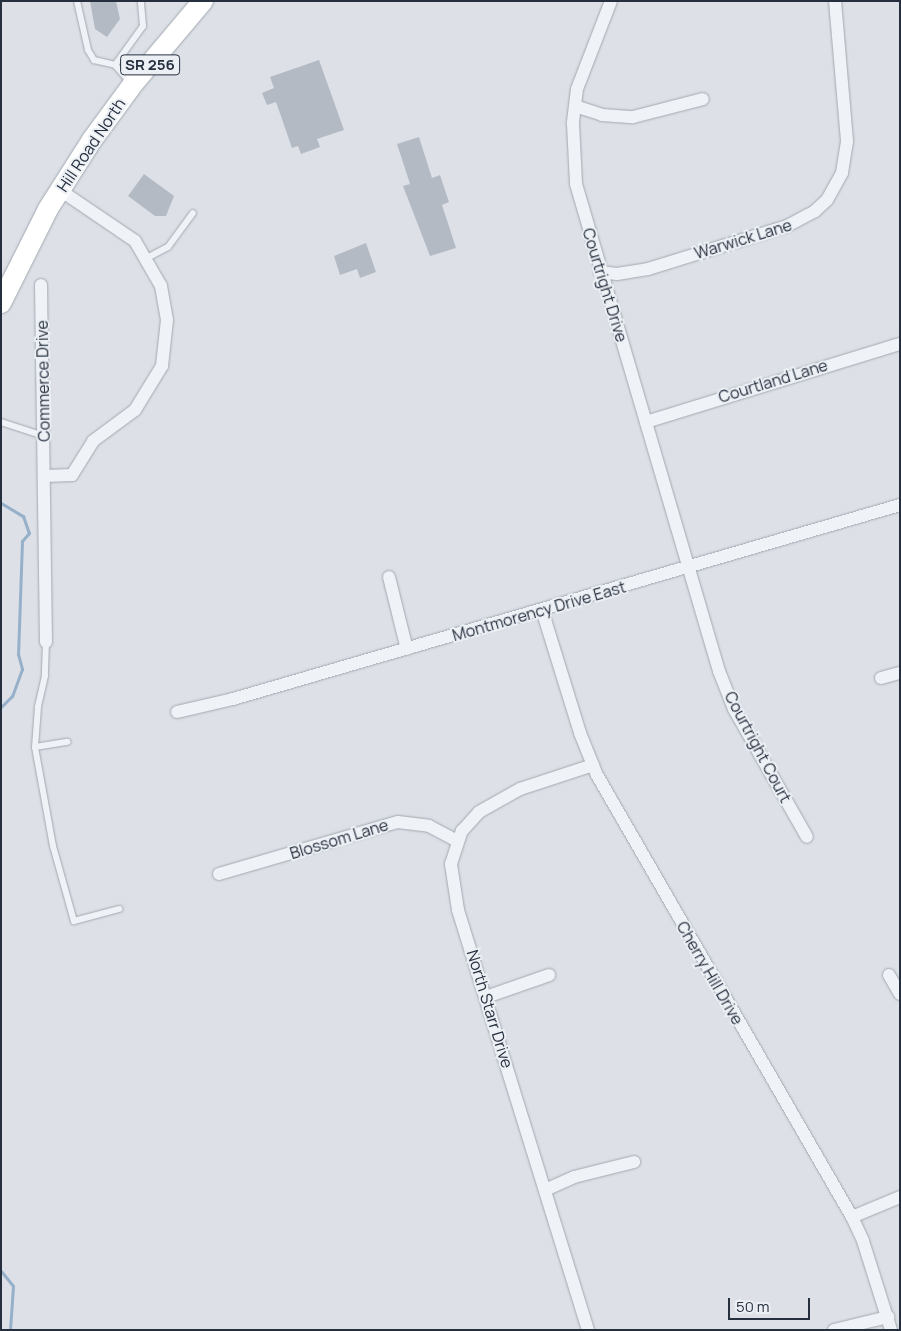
<!DOCTYPE html>
<html>
<head>
<meta charset="utf-8">
<style>
  body { margin:0 }
  #map { position:relative; width:901px; height:1331px; overflow:hidden; background:#dde1e7; font-family:Manrope,sans-serif }
  div>[style] { position:absolute }
  .stream>* { height:3px; margin:-1.5px; padding:0 1.5px; transform-origin:1.5px; border-radius:1.5px; background:#96b0c9 }
  .building>* { inset:0; background:#b4bac4 }
  .roads { filter:drop-shadow(0 0 1px #a2a8b1) drop-shadow(0 0 1px #a2a8b1) }
  .lane>* { height:6px; margin:-3px; padding:0 3px; transform-origin:3px; border-radius:3px; background:#eff2f6 }
  .street>* { height:12px; margin:-6px; padding:0 6px; transform-origin:6px; border-radius:6px; background:#eff2f6 }
  .primary>* { height:20px; margin:-10px; padding:0 10px; transform-origin:10px; border-radius:10px; background:#fff }
  span { translate:-50% -50%; white-space:nowrap; text-align:center; line-height:1.15; -webkit-text-stroke:4px #ecf0f5; paint-order:stroke }
  .shield-label span { padding:1px 4px; background:#ecf0f5; border:1px solid; border-radius:4px; -webkit-text-stroke-width:0 }
  .shield-label { font-size:15px; color:#262f3e; font-weight:700 }
  .street-label { font-size:16px; color:#262f3e }
  .frame { position:absolute; inset:0; border:2px solid #262f3e; pointer-events:none }
  .scale { position:absolute; left:728px; top:1298px; width:82px; height:22px; box-sizing:border-box; border:2px solid #262f3e; border-top:0; padding-left:6px; font-size:15px; line-height:18px; white-space:nowrap; color:#262f3e; -webkit-text-stroke:4px #ecf0f5; paint-order:stroke }
</style>
</head>
<body>
<div id="map">
  <div class="stream">
    <i style="left:1px;top:503px;width:26px;rotate:31deg"></i>
    <i style="left:23px;top:516px;width:18px;rotate:71deg"></i>
    <i style="left:29px;top:533px;width:11px;rotate:131deg"></i>
    <i style="left:22px;top:541px;width:113px;rotate:92deg"></i>
    <i style="left:18px;top:654px;width:16px;rotate:75deg"></i>
    <i style="left:22px;top:669px;width:29px;rotate:110deg"></i>
    <i style="left:12px;top:696px;width:16px;rotate:135deg"></i>
    <i style="left:1px;top:1271px;width:19px;rotate:51deg"></i>
    <i style="left:13px;top:1286px;width:44px;rotate:93.9deg"></i>
  </div>
  <div class="building">
    <i style="clip-path:polygon(90px 1px,116px 1px,120px 19px,107px 37px,95px 29px)"></i>
    <i style="clip-path:polygon(319px 60px,344px 130px,317px 139px,320px 147px,301px 154px,298px 146px,292px 148px,276px 102px,267px 105px,262px 93px,274px 88px,270px 77px)"></i>
    <i style="clip-path:polygon(419px 137px,432px 178px,440px 175px,449px 202px,442px 205px,456px 248px,430px 256px,403px 186px,410px 184px,397px 144px)"></i>
    <i style="clip-path:polygon(144px 174px,174px 196px,166px 216px,155px 216px,128px 196px)"></i>
    <i style="clip-path:polygon(366px 243px,376px 272px,360px 278px,357px 269px,340px 275px,334px 256px)"></i>
  </div>
  <div class="roads">
    <div class="lane">
      <i style="left:77px;top:1px;width:50px;rotate:77.3deg"></i>
      <i style="left:88px;top:50px;width:12px;rotate:59deg"></i>
      <i style="left:94px;top:60px;width:22px;rotate:13deg"></i>
      <i style="left:115px;top:65px;width:23px;rotate:49deg"></i>
      <i style="left:115px;top:65px;width:48px;rotate:-54.3deg"></i>
      <i style="left:143px;top:26px;width:25px;rotate:-95deg"></i>
      <i style="left:147px;top:258px;width:24px;rotate:-28deg"></i>
      <i style="left:168px;top:247px;width:42px;rotate:-53.7deg"></i>
      <i style="left:1px;top:422px;width:45px;rotate:18deg"></i>
      <i style="left:46px;top:642px;width:34px;rotate:92deg"></i>
      <i style="left:45px;top:676px;width:32px;rotate:103deg"></i>
      <i style="left:38px;top:707px;width:40px;rotate:94.3deg"></i>
      <i style="left:35px;top:747px;width:33px;rotate:-9deg"></i>
      <i style="left:35px;top:747px;width:101px;rotate:79.7deg"></i>
      <i style="left:53px;top:846px;width:78px;rotate:74.4deg"></i>
      <i style="left:74px;top:921px;width:47px;rotate:-14.9deg"></i>
    </div>
    <div class="street">
      <i style="left:611px;top:1px;width:94px;rotate:111.1deg"></i>
      <i style="left:577px;top:89px;width:35px;rotate:97deg"></i>
      <i style="left:573px;top:124px;width:60px;rotate:87.1deg"></i>
      <i style="left:576px;top:184px;width:508px;rotate:73.64deg"></i>
      <i style="left:719px;top:671px;width:41px;rotate:68.5deg"></i>
      <i style="left:734px;top:709px;width:147px;rotate:60.3deg"></i>
      <i style="left:575px;top:106px;width:28px;rotate:18deg"></i>
      <i style="left:602px;top:115px;width:31px;rotate:4deg"></i>
      <i style="left:633px;top:117px;width:72px;rotate:-14.4deg"></i>
      <i style="left:600px;top:272px;width:17px;rotate:7deg"></i>
      <i style="left:617px;top:274px;width:31px;rotate:-9deg"></i>
      <i style="left:648px;top:269px;width:145px;rotate:-17.2deg"></i>
      <i style="left:787px;top:226px;width:32px;rotate:-28deg"></i>
      <i style="left:815px;top:211px;width:16px;rotate:-43deg"></i>
      <i style="left:827px;top:200px;width:31px;rotate:-61deg"></i>
      <i style="left:842px;top:173px;width:32px;rotate:-81deg"></i>
      <i style="left:847px;top:141px;width:141px;rotate:-94.9deg"></i>
      <i style="left:41px;top:285px;width:357px;rotate:89.2deg"></i>
      <i style="left:646px;top:422px;width:266px;rotate:-17.1deg"></i>
      <i style="left:45px;top:476px;width:27px;rotate:-2deg"></i>
      <i style="left:72px;top:475px;width:40px;rotate:-58deg"></i>
      <i style="left:93px;top:441px;width:52px;rotate:-36.4deg"></i>
      <i style="left:135px;top:410px;width:52px;rotate:-58.5deg"></i>
      <i style="left:162px;top:366px;width:46px;rotate:-83.8deg"></i>
      <i style="left:167px;top:320px;width:35px;rotate:-100deg"></i>
      <i style="left:161px;top:286px;width:52px;rotate:-120deg"></i>
      <i style="left:135px;top:241px;width:91px;rotate:-145.8deg"></i>
      <i style="left:389px;top:577px;width:74px;rotate:76deg"></i>
      <i style="left:542px;top:610px;width:129px;rotate:72.8deg"></i>
      <i style="left:580px;top:733px;width:45px;rotate:68deg"></i>
      <i style="left:597px;top:775px;width:510px;rotate:60.02deg"></i>
      <i style="left:852px;top:1217px;width:26px;rotate:65deg"></i>
      <i style="left:863px;top:1241px;width:93px;rotate:72.5deg"></i>
      <i style="left:881px;top:678px;width:20px;rotate:-15deg"></i>
      <i style="left:177px;top:712px;width:57px;rotate:-13.1deg"></i>
      <i style="left:233px;top:699px;width:695px;rotate:-16.22deg"></i>
      <i style="left:219px;top:874px;width:186px;rotate:-16.2deg"></i>
      <i style="left:398px;top:822px;width:31px;rotate:7deg"></i>
      <i style="left:429px;top:826px;width:32px;rotate:28deg"></i>
      <i style="left:889px;top:975px;width:22px;rotate:60deg"></i>
      <i style="left:486px;top:997px;width:67px;rotate:-19.2deg"></i>
      <i style="left:545px;top:1190px;width:32px;rotate:-24deg"></i>
      <i style="left:574px;top:1177px;width:62px;rotate:-14deg"></i>
      <i style="left:852px;top:1217px;width:52px;rotate:-22.6deg"></i>
      <i style="left:588px;top:1330px;width:440px;rotate:-107.2deg"></i>
      <i style="left:458px;top:910px;width:47px;rotate:-98.7deg"></i>
      <i style="left:451px;top:864px;width:35px;rotate:-72deg"></i>
      <i style="left:462px;top:831px;width:25px;rotate:-48deg"></i>
      <i style="left:479px;top:812px;width:47px;rotate:-29.3deg"></i>
      <i style="left:520px;top:789px;width:77px;rotate:-18.2deg"></i>
      <i style="left:834px;top:1330px;width:56px;rotate:-13.5deg"></i>
    </div>
    <div class="primary">
      <i style="left:1px;top:303px;width:105px;rotate:-63.4deg"></i>
      <i style="left:48px;top:209px;width:82px;rotate:-57.5deg"></i>
      <i style="left:92px;top:140px;width:69px;rotate:-53.8deg"></i>
      <i style="left:133px;top:84px;width:109px;rotate:-49.9deg"></i>
    </div>
  </div>
  <div class="shield-label">
    <span style="left:150px;top:65px">SR 256</span>
  </div>
  <div class="street-label">
    <span style="left:91px;top:145px;rotate:-56deg">Hill Road North</span>
    <span style="left:743px;top:239px;rotate:-17deg">Warwick Lane</span>
    <span style="left:605px;top:285px;rotate:73deg">Courtright Drive</span>
    <span style="left:43px;top:381px;rotate:-91deg">Commerce Drive</span>
    <span style="left:773px;top:381px;rotate:-17deg">Courtland Lane</span>
    <span style="left:539px;top:611px;rotate:-16deg">Montmorency Drive East</span>
    <span style="left:758px;top:747px;rotate:62deg">Courtright Court</span>
    <span style="left:339px;top:839px;rotate:-17deg">Blossom Lane</span>
    <span style="left:710px;top:973px;rotate:60deg">Cherry Hill Drive</span>
    <span style="left:490px;top:1009px;rotate:73deg">North Starr Drive</span>
  </div>
  <div class="frame"></div>
  <div class="scale">50 m</div>
</div>
</body>
</html>
